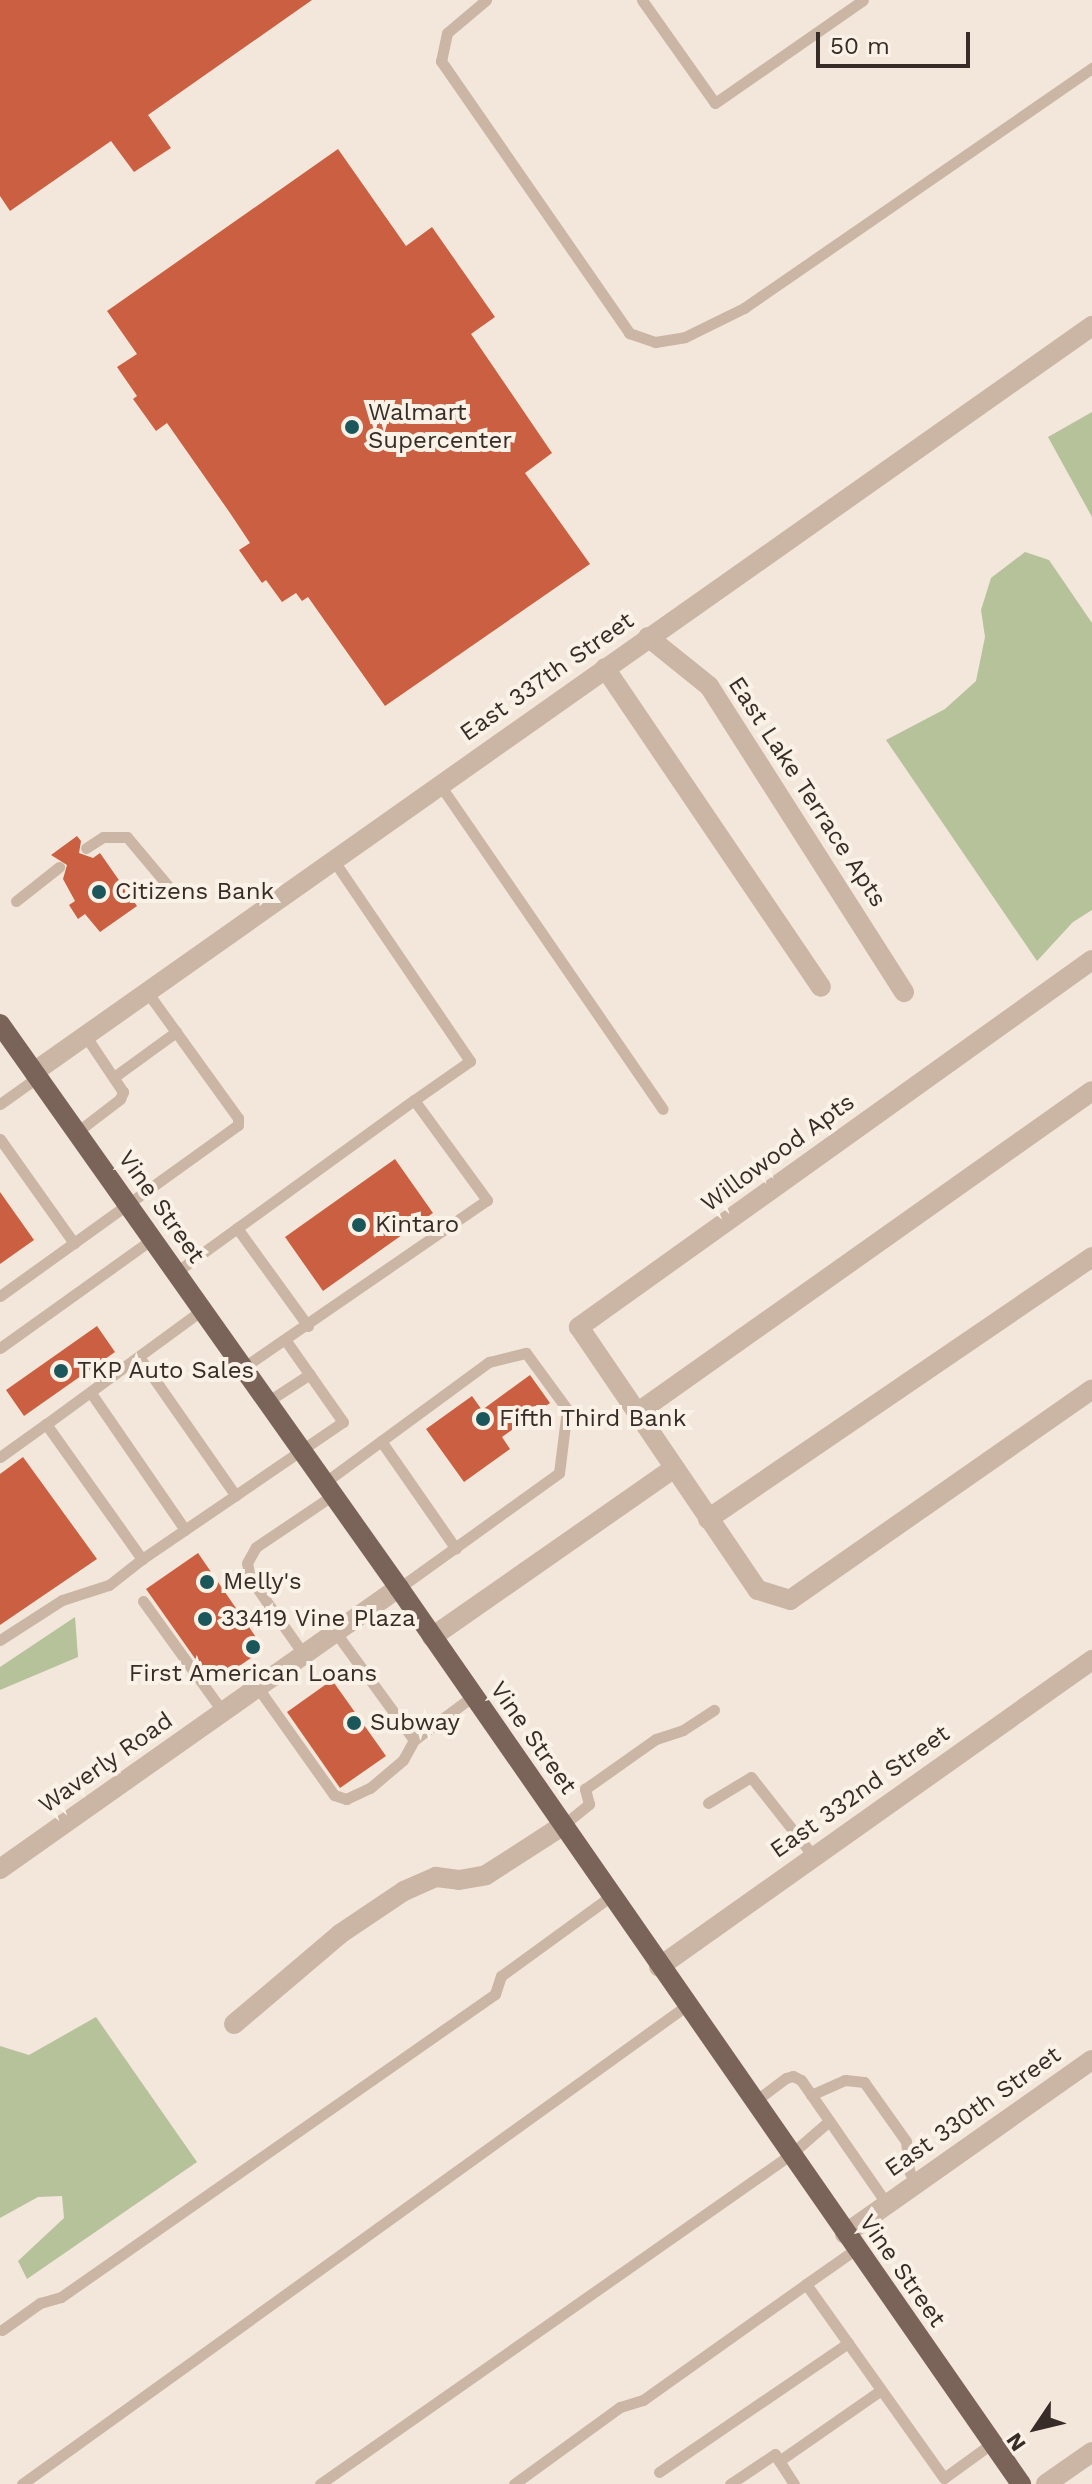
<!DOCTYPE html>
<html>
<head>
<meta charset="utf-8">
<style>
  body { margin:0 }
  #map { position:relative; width:1092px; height:2484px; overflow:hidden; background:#f3e7db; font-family:"Work Sans",sans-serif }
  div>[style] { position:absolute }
  .green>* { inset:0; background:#b5c29a }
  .building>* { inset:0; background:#ca6041 }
  .lane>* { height:11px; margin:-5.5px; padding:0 5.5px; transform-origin:5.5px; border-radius:5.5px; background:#cbb6a6 }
  .street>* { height:20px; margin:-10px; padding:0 10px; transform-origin:10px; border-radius:10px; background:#cbb6a6 }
  .primary>* { height:20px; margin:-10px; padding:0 10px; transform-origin:10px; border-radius:10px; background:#7a6358 }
  .dots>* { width:22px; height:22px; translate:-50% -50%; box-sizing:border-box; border:4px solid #faf1e7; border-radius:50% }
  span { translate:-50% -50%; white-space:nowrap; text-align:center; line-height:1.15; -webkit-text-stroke:8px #faf1e7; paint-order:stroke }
  .poi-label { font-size:24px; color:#372c27 }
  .left { translate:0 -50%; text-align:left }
  .street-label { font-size:24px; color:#372c27 }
  .north { position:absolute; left:996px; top:2388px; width:80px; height:80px; -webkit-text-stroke:6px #faf1e7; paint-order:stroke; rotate:235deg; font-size:22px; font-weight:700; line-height:32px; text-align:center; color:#372c27 }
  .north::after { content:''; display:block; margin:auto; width:28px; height:36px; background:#372c27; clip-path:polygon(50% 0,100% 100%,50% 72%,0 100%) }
  .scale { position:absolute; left:816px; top:32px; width:154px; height:36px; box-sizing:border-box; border:4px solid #372c27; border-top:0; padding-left:10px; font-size:24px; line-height:28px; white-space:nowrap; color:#372c27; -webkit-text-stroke:6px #faf1e7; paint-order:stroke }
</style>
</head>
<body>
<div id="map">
  <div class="green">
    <i style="clip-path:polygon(1092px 412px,1092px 517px,1048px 437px)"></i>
    <i style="clip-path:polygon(1025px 552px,1049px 560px,1092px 623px,1092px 910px,1073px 922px,1037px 961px,886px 740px,945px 709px,976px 681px,985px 637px,981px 610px,991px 578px)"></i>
    <i style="clip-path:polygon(75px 1617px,78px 1657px,0 1690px,0 1667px)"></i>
    <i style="clip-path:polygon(96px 2017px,197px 2162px,27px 2279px,18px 2261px,64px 2218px,62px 2196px,38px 2197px,0 2218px,0 2046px,29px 2055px)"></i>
  </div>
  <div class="building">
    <i style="clip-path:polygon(0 0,312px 0,148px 115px,171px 148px,134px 172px,111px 141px,10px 211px,0 196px)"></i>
    <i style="clip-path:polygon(338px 149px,406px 246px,432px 227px,495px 317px,471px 334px,552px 453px,525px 473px,590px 564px,385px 706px,308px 597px,302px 601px,296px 593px,282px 602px,266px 580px,262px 583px,239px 550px,250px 543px,230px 513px,167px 423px,156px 431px,133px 399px,137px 396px,117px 367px,137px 354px,107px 311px)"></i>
    <i style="clip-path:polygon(77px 836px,81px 841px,79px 853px,93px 858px,100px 853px,137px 906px,100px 932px,85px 914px,78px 919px,69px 905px,75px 901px,63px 879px,67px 865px,51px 855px)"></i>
    <i style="clip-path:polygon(395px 1159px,433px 1213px,323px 1291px,285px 1237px)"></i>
    <i style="clip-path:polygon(0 1192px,34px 1240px,0 1264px)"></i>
    <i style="clip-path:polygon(97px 1326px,115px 1352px,24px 1416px,6px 1390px)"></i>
    <i style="clip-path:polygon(530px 1375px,550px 1403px,502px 1437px,510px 1449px,464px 1482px,426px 1429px,472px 1396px,482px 1410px)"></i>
    <i style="clip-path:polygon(23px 1457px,97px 1559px,0 1625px,0 1474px)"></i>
    <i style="clip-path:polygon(198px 1553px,264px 1649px,213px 1684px,146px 1589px)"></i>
    <i style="clip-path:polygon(332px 1680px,386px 1756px,340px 1788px,287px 1712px)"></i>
  </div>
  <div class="lane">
    <i style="left:486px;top:0;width:51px;rotate:139.8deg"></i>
    <i style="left:447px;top:33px;width:29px;rotate:102deg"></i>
    <i style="left:441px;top:61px;width:331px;rotate:55.3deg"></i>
    <i style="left:629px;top:333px;width:28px;rotate:19deg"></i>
    <i style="left:655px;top:342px;width:30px;rotate:-9deg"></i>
    <i style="left:685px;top:337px;width:66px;rotate:-26.2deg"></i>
    <i style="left:744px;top:308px;width:423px;rotate:-34.6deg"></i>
    <i style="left:642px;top:0;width:126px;rotate:54.7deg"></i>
    <i style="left:715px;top:103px;width:180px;rotate:-34.8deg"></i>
    <i style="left:440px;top:785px;width:393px;rotate:55.5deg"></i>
    <i style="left:86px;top:848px;width:20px;rotate:-33deg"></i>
    <i style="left:103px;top:837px;width:24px"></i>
    <i style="left:127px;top:837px;width:65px;rotate:50deg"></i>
    <i style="left:334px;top:861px;width:242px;rotate:55.8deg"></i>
    <i style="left:470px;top:1061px;width:68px;rotate:145.1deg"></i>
    <i style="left:16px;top:901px;width:55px;rotate:-38.3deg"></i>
    <i style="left:114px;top:1077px;width:77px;rotate:-36deg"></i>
    <i style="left:0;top:1104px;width:47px;rotate:-35.4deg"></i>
    <i style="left:77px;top:1132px;width:54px;rotate:-37.5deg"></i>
    <i style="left:120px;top:1099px;width:8px;rotate:-67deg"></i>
    <i style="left:123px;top:1092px;width:69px;rotate:-123.7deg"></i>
    <i style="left:0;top:1139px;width:128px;rotate:54.6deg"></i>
    <i style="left:237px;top:1228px;width:121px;rotate:54.1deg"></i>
    <i style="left:175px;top:1273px;width:295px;rotate:-35.9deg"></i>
    <i style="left:414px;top:1100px;width:124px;rotate:53.9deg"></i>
    <i style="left:487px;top:1200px;width:296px;rotate:145.5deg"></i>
    <i style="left:0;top:1296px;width:293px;rotate:-35.7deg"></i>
    <i style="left:238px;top:1125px;width:7px;rotate:-90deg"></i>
    <i style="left:238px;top:1118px;width:155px;rotate:-125.8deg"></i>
    <i style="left:202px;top:1310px;width:193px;rotate:143.8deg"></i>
    <i style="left:46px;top:1424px;width:166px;rotate:54.6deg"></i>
    <i style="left:142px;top:1559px;width:243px;rotate:-34.3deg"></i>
    <i style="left:343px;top:1422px;width:99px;rotate:-125.1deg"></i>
    <i style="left:0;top:1348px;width:187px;rotate:-35.6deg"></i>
    <i style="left:139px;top:1357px;width:169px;rotate:55.1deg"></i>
    <i style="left:91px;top:1393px;width:166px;rotate:55.5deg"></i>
    <i style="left:267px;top:1402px;width:51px;rotate:-33.1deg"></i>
    <i style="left:381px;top:1441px;width:131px;rotate:55.2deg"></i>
    <i style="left:0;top:1457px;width:57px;rotate:-35.7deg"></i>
    <i style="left:324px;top:1483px;width:205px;rotate:-36.3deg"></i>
    <i style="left:489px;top:1362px;width:38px;rotate:-14deg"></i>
    <i style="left:526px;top:1353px;width:69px;rotate:53.8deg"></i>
    <i style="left:567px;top:1409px;width:64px;rotate:97.1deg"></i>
    <i style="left:559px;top:1473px;width:197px;rotate:144.3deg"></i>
    <i style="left:143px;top:1601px;width:137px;rotate:54.2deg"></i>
    <i style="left:336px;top:1633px;width:132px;rotate:53.9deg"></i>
    <i style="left:414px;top:1740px;width:74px;rotate:-36.7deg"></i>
    <i style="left:0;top:1640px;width:74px;rotate:-32.8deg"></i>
    <i style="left:62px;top:1600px;width:49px;rotate:-17.7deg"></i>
    <i style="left:109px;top:1585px;width:42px;rotate:-38.2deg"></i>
    <i style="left:304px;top:1655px;width:94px;rotate:-125deg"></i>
    <i style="left:250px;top:1578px;width:15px;rotate:-101deg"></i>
    <i style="left:247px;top:1563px;width:18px;rotate:-61deg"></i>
    <i style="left:256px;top:1547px;width:93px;rotate:-34deg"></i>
    <i style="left:258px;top:1688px;width:131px;rotate:54.6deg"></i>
    <i style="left:334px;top:1795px;width:13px;rotate:18deg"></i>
    <i style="left:346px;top:1799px;width:26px;rotate:-25deg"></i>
    <i style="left:370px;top:1788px;width:43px;rotate:-40.3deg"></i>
    <i style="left:403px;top:1760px;width:23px;rotate:-61deg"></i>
    <i style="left:708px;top:1803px;width:50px;rotate:-31.2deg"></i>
    <i style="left:751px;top:1777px;width:102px;rotate:51.8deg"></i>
    <i style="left:562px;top:1826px;width:35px;rotate:-39deg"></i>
    <i style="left:589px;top:1804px;width:16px;rotate:-105deg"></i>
    <i style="left:585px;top:1789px;width:87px;rotate:-35.2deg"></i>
    <i style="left:656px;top:1739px;width:28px;rotate:-18deg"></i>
    <i style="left:683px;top:1730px;width:37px;rotate:-33deg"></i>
    <i style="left:811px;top:2095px;width:37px;rotate:-24deg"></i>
    <i style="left:845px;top:2080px;width:19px;rotate:6deg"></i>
    <i style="left:864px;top:2082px;width:72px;rotate:54.6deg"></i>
    <i style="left:906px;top:2141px;width:30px;rotate:84deg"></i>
    <i style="left:909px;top:2171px;width:15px;rotate:62deg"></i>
    <i style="left:754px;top:2102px;width:40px;rotate:-37deg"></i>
    <i style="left:786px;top:2078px;width:7px;rotate:-16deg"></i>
    <i style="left:793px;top:2076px;width:9px;rotate:27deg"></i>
    <i style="left:801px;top:2080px;width:151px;rotate:55.3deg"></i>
    <i style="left:856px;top:2249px;width:61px;rotate:145deg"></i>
    <i style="left:806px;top:2284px;width:238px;rotate:54.6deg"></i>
    <i style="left:944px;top:2478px;width:58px;rotate:-35.9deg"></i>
    <i style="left:2px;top:2330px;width:47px;rotate:-35.4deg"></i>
    <i style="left:40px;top:2303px;width:22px;rotate:-16deg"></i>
    <i style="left:61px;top:2297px;width:529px;rotate:-34.92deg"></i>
    <i style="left:495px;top:1994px;width:19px;rotate:-72deg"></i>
    <i style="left:501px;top:1976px;width:136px;rotate:-36deg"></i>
    <i style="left:659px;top:2472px;width:229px;rotate:-34.3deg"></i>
    <i style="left:22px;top:2484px;width:818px;rotate:-35.75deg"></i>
    <i style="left:320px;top:2484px;width:574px;rotate:-34.99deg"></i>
    <i style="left:790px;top:2155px;width:52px;rotate:-41.1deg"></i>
    <i style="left:514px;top:2484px;width:131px;rotate:-36deg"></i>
    <i style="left:620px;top:2407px;width:24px;rotate:-17deg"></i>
    <i style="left:643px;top:2400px;width:200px;rotate:-35.4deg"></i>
    <i style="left:730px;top:2484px;width:54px;rotate:-33.7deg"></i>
    <i style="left:775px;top:2454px;width:8px;rotate:60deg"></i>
    <i style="left:794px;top:2484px;width:27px;rotate:-123deg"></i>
    <i style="left:779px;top:2461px;width:124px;rotate:-34.8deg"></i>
  </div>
  <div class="street">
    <i style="left:648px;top:637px;width:78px;rotate:38.8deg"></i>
    <i style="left:709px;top:686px;width:363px;rotate:57.5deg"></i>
    <i style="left:605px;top:668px;width:385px;rotate:55.9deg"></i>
    <i style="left:1092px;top:960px;width:631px;rotate:144.42deg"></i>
    <i style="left:579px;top:1327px;width:318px;rotate:55.8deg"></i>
    <i style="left:758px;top:1590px;width:34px;rotate:17deg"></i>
    <i style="left:790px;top:1600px;width:368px;rotate:-34.9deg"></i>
    <i style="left:34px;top:1072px;width:1295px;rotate:-35.19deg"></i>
    <i style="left:637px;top:1413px;width:557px;rotate:-35.29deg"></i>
    <i style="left:708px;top:1519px;width:465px;rotate:-34.3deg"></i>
    <i style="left:432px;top:1637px;width:294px;rotate:-34.9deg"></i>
    <i style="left:0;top:1869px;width:488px;rotate:-35.2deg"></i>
    <i style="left:659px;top:1967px;width:531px;rotate:-35.34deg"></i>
    <i style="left:234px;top:2024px;width:139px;rotate:-40.3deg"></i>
    <i style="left:340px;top:1934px;width:77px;rotate:-33.9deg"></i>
    <i style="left:404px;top:1891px;width:35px;rotate:-24deg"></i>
    <i style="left:436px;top:1877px;width:23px;rotate:7deg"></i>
    <i style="left:459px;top:1880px;width:27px;rotate:-10deg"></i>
    <i style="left:486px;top:1875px;width:90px;rotate:-32.8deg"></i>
    <i style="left:845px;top:2234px;width:302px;rotate:-35.2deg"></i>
    <i style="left:1046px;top:2484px;width:56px;rotate:-34.8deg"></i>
  </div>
  <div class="primary">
    <i style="left:0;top:1024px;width:691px;rotate:54.72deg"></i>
    <i style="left:399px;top:1588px;width:1091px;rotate:55.23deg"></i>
  </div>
  <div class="dots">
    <i style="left:352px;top:427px;background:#1b575a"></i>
    <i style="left:99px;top:892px;background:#1b575a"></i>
    <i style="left:359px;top:1225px;background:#1b575a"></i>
    <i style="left:61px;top:1371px;background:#1b575a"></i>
    <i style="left:483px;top:1419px;background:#1b575a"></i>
    <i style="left:207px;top:1582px;background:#1b575a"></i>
    <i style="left:205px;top:1619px;background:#1b575a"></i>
    <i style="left:253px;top:1647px;background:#1b575a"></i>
    <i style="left:354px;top:1723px;background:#1b575a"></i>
  </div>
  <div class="poi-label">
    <span class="left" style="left:368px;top:427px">Walmart<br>Supercenter</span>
    <span class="left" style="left:115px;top:892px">Citizens Bank</span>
    <span class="left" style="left:375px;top:1225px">Kintaro</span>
    <span class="left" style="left:77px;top:1371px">TKP Auto Sales</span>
    <span class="left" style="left:499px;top:1419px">Fifth Third Bank</span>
    <span class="left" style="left:223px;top:1582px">Melly's</span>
    <span class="left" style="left:221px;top:1619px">33419 Vine Plaza</span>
    <span style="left:253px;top:1674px">First American Loans</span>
    <span class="left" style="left:370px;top:1723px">Subway</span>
  </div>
  <div class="street-label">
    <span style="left:547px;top:677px;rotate:-35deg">East 337th Street</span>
    <span style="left:807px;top:792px;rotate:57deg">East Lake Terrace Apts</span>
    <span style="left:778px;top:1153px;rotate:-36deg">Willowood Apts</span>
    <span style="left:161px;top:1207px;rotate:55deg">Vine Street</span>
    <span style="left:533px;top:1738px;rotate:55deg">Vine Street</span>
    <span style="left:106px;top:1763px;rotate:-35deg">Waverly Road</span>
    <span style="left:860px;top:1792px;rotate:-35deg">East 332nd Street</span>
    <span style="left:973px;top:2112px;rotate:-35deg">East 330th Street</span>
    <span style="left:902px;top:2271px;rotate:55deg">Vine Street</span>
  </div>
  <div class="north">N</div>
  <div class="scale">50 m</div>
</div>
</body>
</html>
